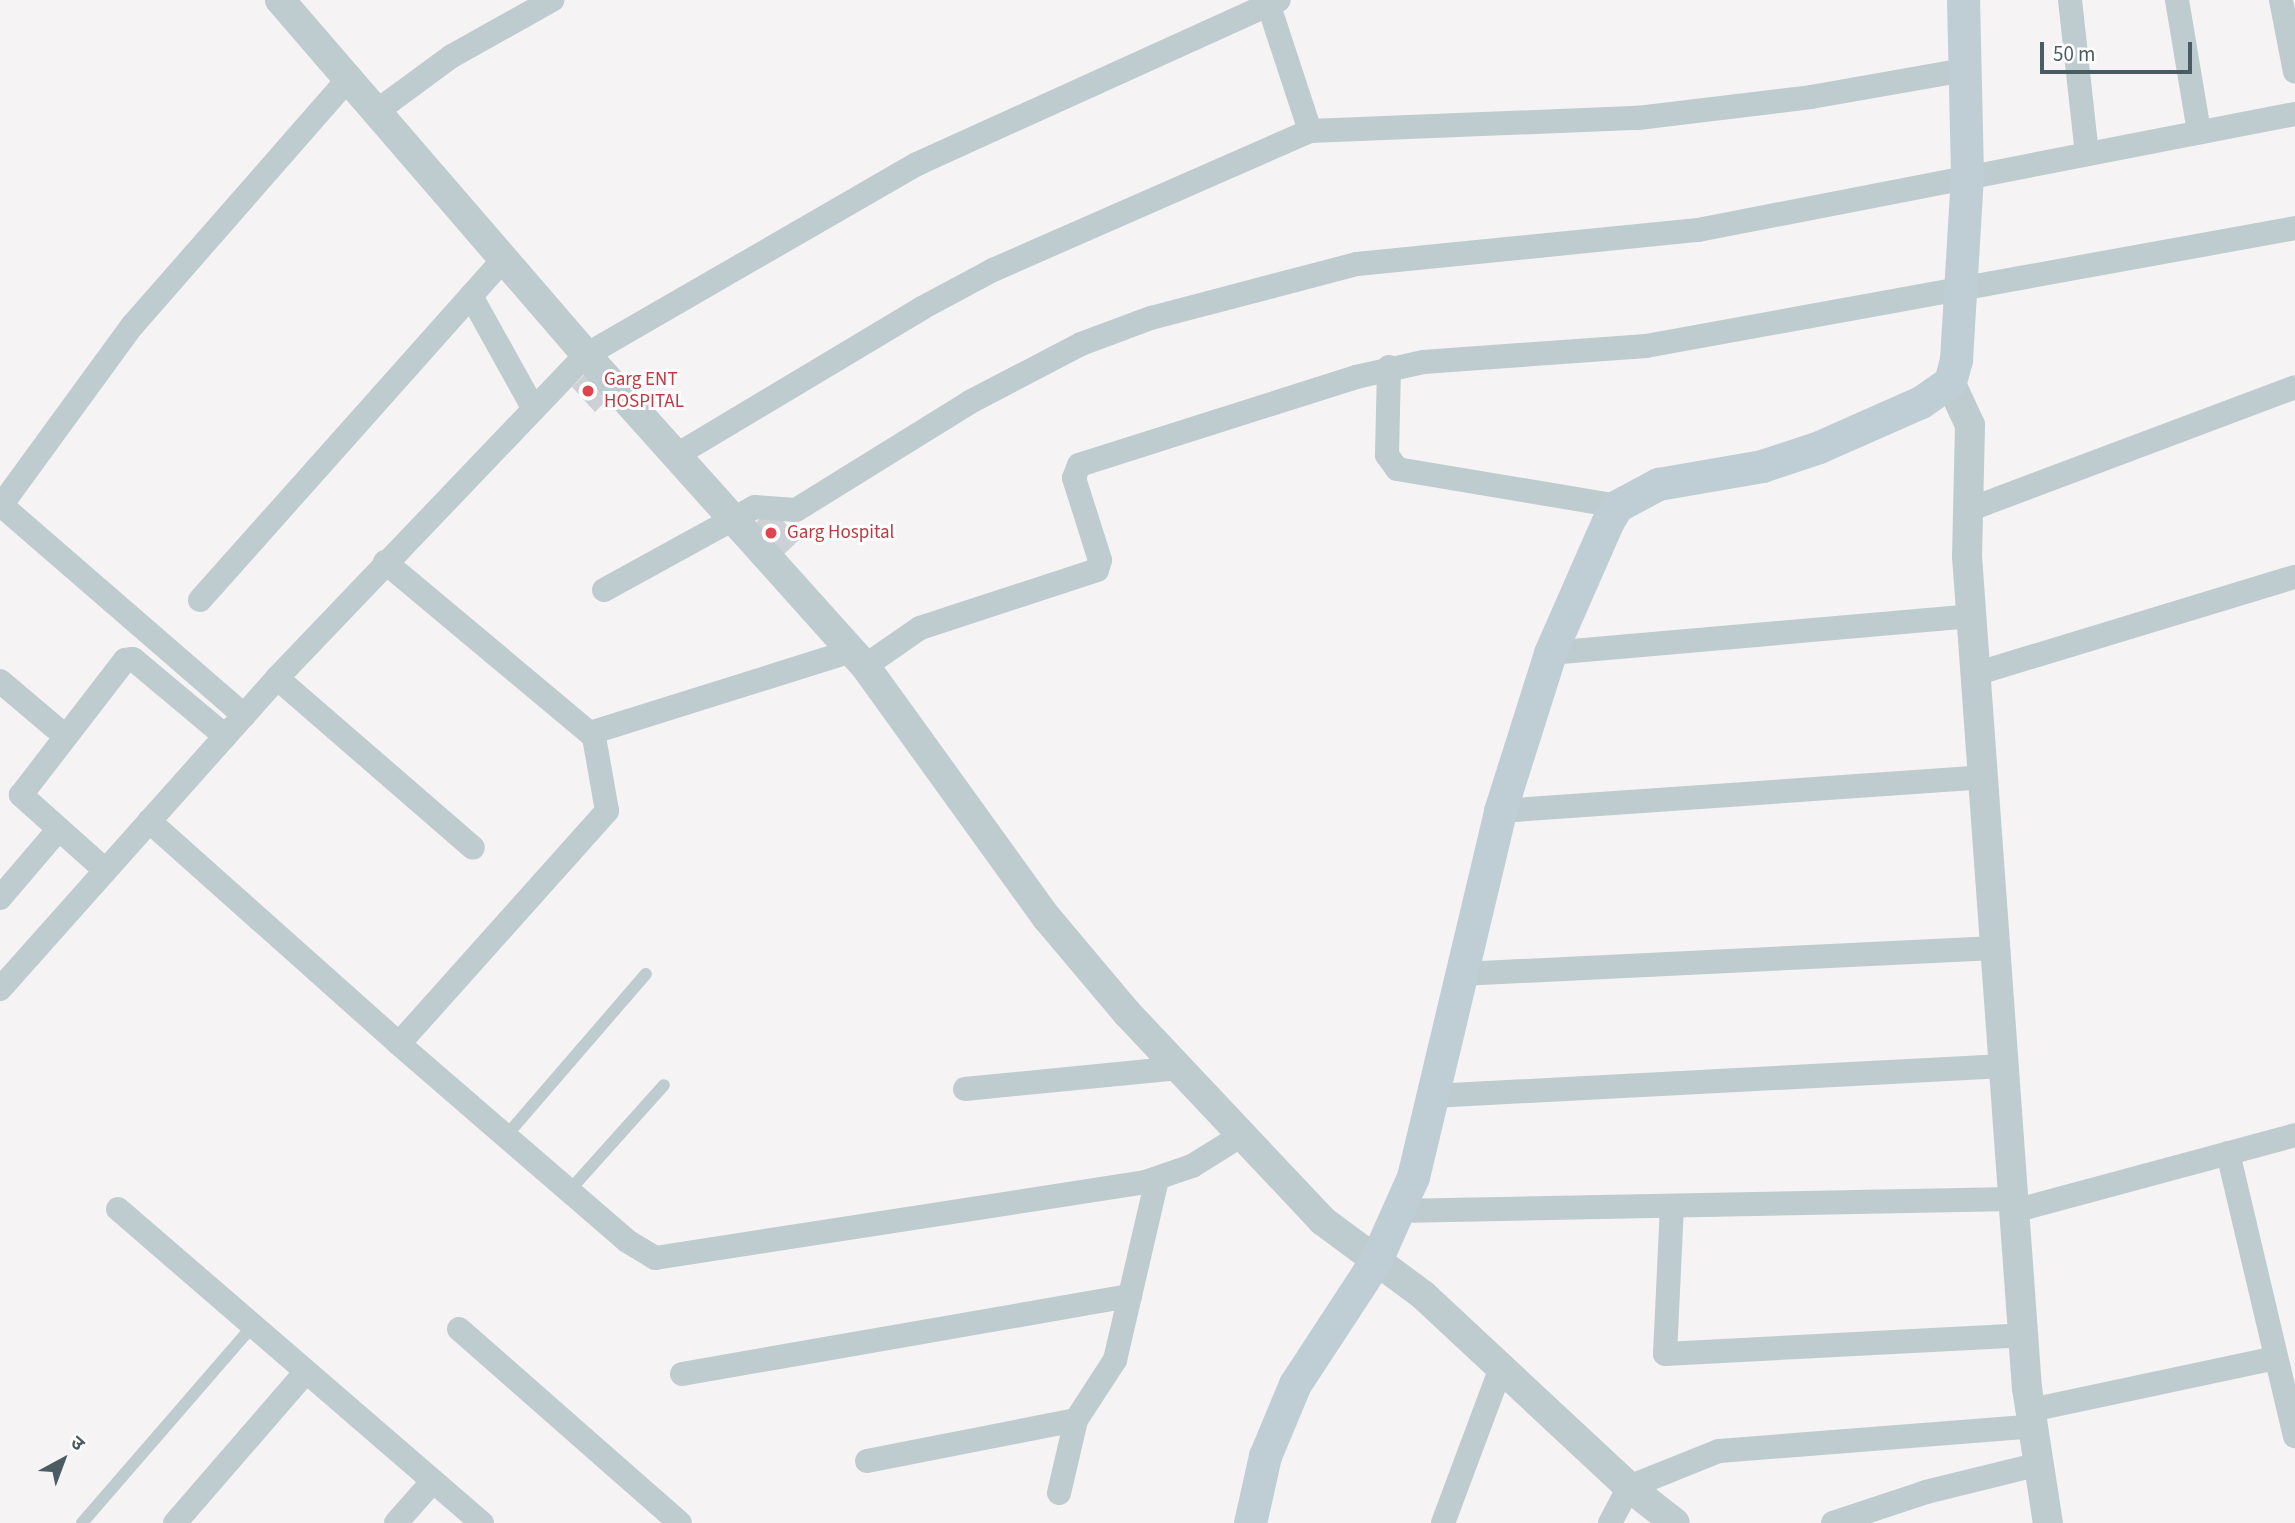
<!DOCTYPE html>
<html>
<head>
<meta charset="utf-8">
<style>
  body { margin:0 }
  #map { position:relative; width:2295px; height:1523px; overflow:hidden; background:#f5f3f3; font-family:"Source Sans 3","Noto Sans Devanagari",sans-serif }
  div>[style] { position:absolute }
  .building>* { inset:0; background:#cdd1d5 }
  .service>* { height:12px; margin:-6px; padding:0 6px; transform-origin:6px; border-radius:6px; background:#becbcf }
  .minor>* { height:24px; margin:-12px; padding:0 12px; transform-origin:12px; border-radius:12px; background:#becbcf }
  .tertiary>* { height:30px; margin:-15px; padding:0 15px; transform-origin:15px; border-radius:15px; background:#becbcf }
  .secondary>* { height:33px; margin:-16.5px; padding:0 16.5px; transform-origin:16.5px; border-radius:16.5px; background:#bfced4 }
  .dots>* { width:19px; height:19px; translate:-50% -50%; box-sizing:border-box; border:4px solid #fff; border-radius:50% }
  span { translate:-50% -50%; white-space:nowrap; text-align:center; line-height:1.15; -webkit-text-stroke:6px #fff; paint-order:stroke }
  .health-label { font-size:19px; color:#be3a42 }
  .left { translate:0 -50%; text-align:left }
  .north { position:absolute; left:28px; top:1425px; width:70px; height:70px; -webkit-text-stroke:5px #fff; paint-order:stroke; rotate:41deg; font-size:19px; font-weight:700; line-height:28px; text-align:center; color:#4a5b61 }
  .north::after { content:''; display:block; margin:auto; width:24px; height:32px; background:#4a5b61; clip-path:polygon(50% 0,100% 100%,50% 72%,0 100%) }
  .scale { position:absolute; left:2040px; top:42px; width:152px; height:32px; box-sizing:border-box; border:4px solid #4a5b61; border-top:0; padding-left:9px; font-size:21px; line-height:24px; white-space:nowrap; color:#4a5b61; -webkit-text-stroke:5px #fff; paint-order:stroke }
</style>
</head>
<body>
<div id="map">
  <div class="building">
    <i style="clip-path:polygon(588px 371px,612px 395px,595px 412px,572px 387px)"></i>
    <i style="clip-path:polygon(771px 508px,800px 539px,780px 558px,751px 527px)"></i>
  </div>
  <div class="service">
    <i style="left:506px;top:1136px;width:214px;rotate:-49.2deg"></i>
    <i style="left:569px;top:1191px;width:142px;rotate:-48.1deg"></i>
    <i style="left:82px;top:1523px;width:259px;rotate:-49.1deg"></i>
  </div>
  <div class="minor">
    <i style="left:1267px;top:0;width:138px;rotate:71.8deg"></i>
    <i style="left:2070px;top:0;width:155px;rotate:83.7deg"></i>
    <i style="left:2177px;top:0;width:134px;rotate:80.5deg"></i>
    <i style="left:2281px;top:0;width:73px;rotate:79deg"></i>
    <i style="left:377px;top:111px;width:93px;rotate:-36.3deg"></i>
    <i style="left:452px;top:56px;width:115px;rotate:-29.2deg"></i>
    <i style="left:471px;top:296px;width:129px;rotate:60.9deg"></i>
    <i style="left:1389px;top:367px;width:88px;rotate:91.3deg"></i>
    <i style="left:1387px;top:455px;width:17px;rotate:54deg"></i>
    <i style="left:1397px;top:469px;width:223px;rotate:9.5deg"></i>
    <i style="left:675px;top:456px;width:288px;rotate:-30.9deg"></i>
    <i style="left:922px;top:308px;width:81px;rotate:-28.2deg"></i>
    <i style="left:993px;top:270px;width:346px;rotate:-23.7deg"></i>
    <i style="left:1310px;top:131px;width:328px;rotate:-2.3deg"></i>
    <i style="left:1638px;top:118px;width:174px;rotate:-6.9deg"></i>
    <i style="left:1811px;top:97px;width:155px;rotate:-10deg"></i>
    <i style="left:5px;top:500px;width:215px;rotate:-53.9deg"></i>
    <i style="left:132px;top:326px;width:330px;rotate:-48.8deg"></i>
    <i style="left:0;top:504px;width:323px;rotate:40.9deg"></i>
    <i style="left:1968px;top:510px;width:349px;rotate:-20.6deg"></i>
    <i style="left:385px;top:562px;width:273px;rotate:39.9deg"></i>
    <i style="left:594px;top:737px;width:75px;rotate:80deg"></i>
    <i style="left:607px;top:811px;width:312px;rotate:131.8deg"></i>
    <i style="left:604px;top:590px;width:172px;rotate:-28.8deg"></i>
    <i style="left:755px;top:507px;width:41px;rotate:4.2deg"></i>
    <i style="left:796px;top:510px;width:205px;rotate:-31.8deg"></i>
    <i style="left:970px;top:402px;width:125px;rotate:-27.6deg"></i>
    <i style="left:1081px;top:344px;width:75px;rotate:-20.4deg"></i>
    <i style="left:1151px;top:318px;width:213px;rotate:-14.7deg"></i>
    <i style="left:1357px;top:264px;width:343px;rotate:-5.7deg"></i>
    <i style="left:1698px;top:230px;width:608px;rotate:-11deg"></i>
    <i style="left:200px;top:600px;width:457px;rotate:-48.3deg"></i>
    <i style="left:1550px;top:653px;width:423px;rotate:-5deg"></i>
    <i style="left:865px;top:666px;width:67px;rotate:-34.6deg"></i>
    <i style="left:920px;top:628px;width:186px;rotate:-18.1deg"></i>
    <i style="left:1097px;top:570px;width:10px;rotate:-73deg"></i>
    <i style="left:1100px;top:560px;width:86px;rotate:-107.6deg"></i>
    <i style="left:1074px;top:478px;width:14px;rotate:-69deg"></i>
    <i style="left:1079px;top:465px;width:291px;rotate:-17.6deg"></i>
    <i style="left:1356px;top:377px;width:69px;rotate:-12.6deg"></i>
    <i style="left:1423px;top:362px;width:224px;rotate:-4.1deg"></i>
    <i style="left:1646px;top:346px;width:660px;rotate:-10.3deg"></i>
    <i style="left:1975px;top:674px;width:334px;rotate:-16.9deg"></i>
    <i style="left:277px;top:678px;width:259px;rotate:40.9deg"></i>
    <i style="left:0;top:681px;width:84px;rotate:40.2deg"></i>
    <i style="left:590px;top:733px;width:274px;rotate:-17.4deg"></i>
    <i style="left:1500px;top:811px;width:484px;rotate:-4deg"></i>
    <i style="left:149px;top:821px;width:335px;rotate:41.7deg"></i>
    <i style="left:399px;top:1044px;width:301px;rotate:40.8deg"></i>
    <i style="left:627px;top:1241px;width:33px;rotate:31deg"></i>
    <i style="left:655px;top:1258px;width:496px;rotate:-8.8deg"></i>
    <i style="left:1145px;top:1182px;width:50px;rotate:-18.8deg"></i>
    <i style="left:1192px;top:1166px;width:59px;rotate:-31.8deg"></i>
    <i style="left:105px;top:870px;width:113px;rotate:-138.2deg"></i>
    <i style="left:21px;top:795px;width:170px;rotate:-52.4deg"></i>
    <i style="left:125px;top:660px;width:8px;rotate:-7deg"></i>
    <i style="left:133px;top:659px;width:120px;rotate:39.9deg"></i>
    <i style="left:0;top:898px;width:89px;rotate:-49.5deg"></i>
    <i style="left:1461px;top:974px;width:535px;rotate:-2.79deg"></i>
    <i style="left:0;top:989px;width:416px;rotate:-48.3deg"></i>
    <i style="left:277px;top:678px;width:447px;rotate:-46.3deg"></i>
    <i style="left:586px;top:355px;width:382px;rotate:-30deg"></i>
    <i style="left:917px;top:164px;width:397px;rotate:-24.4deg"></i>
    <i style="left:965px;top:1089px;width:215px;rotate:-5.6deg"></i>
    <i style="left:1432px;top:1096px;width:573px;rotate:-3deg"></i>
    <i style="left:2228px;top:1153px;width:291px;rotate:76.7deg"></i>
    <i style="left:1672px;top:1206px;width:148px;rotate:92.7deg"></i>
    <i style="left:1665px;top:1354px;width:359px;rotate:-3deg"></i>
    <i style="left:118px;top:1209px;width:481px;rotate:40.8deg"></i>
    <i style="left:1398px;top:1211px;width:615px;rotate:-1.12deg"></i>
    <i style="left:2014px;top:1211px;width:291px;rotate:-15.1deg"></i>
    <i style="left:459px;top:1329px;width:294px;rotate:41.3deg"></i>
    <i style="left:682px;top:1374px;width:455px;rotate:-9.9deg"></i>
    <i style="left:2031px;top:1410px;width:249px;rotate:-12deg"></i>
    <i style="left:867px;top:1461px;width:213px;rotate:-11.1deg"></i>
    <i style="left:1059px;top:1493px;width:75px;rotate:-76.9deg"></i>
    <i style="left:1076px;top:1420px;width:72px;rotate:-57deg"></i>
    <i style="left:1115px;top:1360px;width:185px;rotate:-76.9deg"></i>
    <i style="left:175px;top:1523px;width:198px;rotate:-49.1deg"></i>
    <i style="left:396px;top:1523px;width:56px;rotate:-48.6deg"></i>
    <i style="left:1443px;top:1523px;width:169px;rotate:-69.5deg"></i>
    <i style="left:1610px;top:1523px;width:41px;rotate:-62.2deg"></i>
    <i style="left:1629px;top:1487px;width:97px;rotate:-21.8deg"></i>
    <i style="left:1719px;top:1451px;width:317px;rotate:-4.5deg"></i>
    <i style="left:1833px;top:1523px;width:98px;rotate:-18.4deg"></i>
    <i style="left:1926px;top:1492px;width:116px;rotate:-13.9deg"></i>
  </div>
  <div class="tertiary">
    <i style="left:280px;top:0;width:469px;rotate:49.2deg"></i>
    <i style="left:586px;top:355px;width:418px;rotate:48.1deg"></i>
    <i style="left:865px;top:666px;width:311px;rotate:54.2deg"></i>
    <i style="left:1047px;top:918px;width:124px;rotate:49.9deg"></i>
    <i style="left:1127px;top:1013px;width:286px;rotate:46.7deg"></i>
    <i style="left:1323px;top:1221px;width:124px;rotate:36.5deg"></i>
    <i style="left:1423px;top:1295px;width:282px;rotate:43deg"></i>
    <i style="left:1629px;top:1487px;width:58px;rotate:38deg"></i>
    <i style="left:1950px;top:382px;width:47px;rotate:65.1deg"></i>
    <i style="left:1970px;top:425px;width:131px;rotate:91.3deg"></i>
    <i style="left:1967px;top:556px;width:834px;rotate:85.88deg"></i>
    <i style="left:2027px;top:1388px;width:137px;rotate:81.2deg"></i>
  </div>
  <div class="secondary">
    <i style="left:1250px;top:1523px;width:69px;rotate:-77.4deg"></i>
    <i style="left:1265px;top:1456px;width:78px;rotate:-67.4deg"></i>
    <i style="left:1295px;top:1384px;width:148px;rotate:-56.8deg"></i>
    <i style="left:1376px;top:1260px;width:91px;rotate:-66deg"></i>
    <i style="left:1413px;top:1177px;width:376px;rotate:-76.6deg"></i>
    <i style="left:1500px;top:811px;width:166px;rotate:-72.4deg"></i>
    <i style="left:1550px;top:653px;width:144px;rotate:-66.3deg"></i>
    <i style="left:1608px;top:521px;width:17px;rotate:-59deg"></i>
    <i style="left:1617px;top:506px;width:47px;rotate:-28.2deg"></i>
    <i style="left:1658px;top:484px;width:106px;rotate:-9.8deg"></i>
    <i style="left:1762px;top:466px;width:60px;rotate:-18.4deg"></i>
    <i style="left:1819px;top:447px;width:111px;rotate:-23.8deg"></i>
    <i style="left:1921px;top:402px;width:35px;rotate:-35deg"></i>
    <i style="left:1950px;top:382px;width:23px;rotate:-75deg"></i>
    <i style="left:1956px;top:360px;width:186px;rotate:-86.6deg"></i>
    <i style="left:1967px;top:174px;width:174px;rotate:-91.3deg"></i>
  </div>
  <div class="dots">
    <i style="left:588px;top:391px;background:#e0444e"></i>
    <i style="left:771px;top:533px;background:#e0444e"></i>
  </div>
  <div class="health-label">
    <span class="left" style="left:604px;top:391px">Garg ENT<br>HOSPITAL</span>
    <span class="left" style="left:787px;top:533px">Garg Hospital</span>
  </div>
  <div class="north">उ</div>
  <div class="scale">50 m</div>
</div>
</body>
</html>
